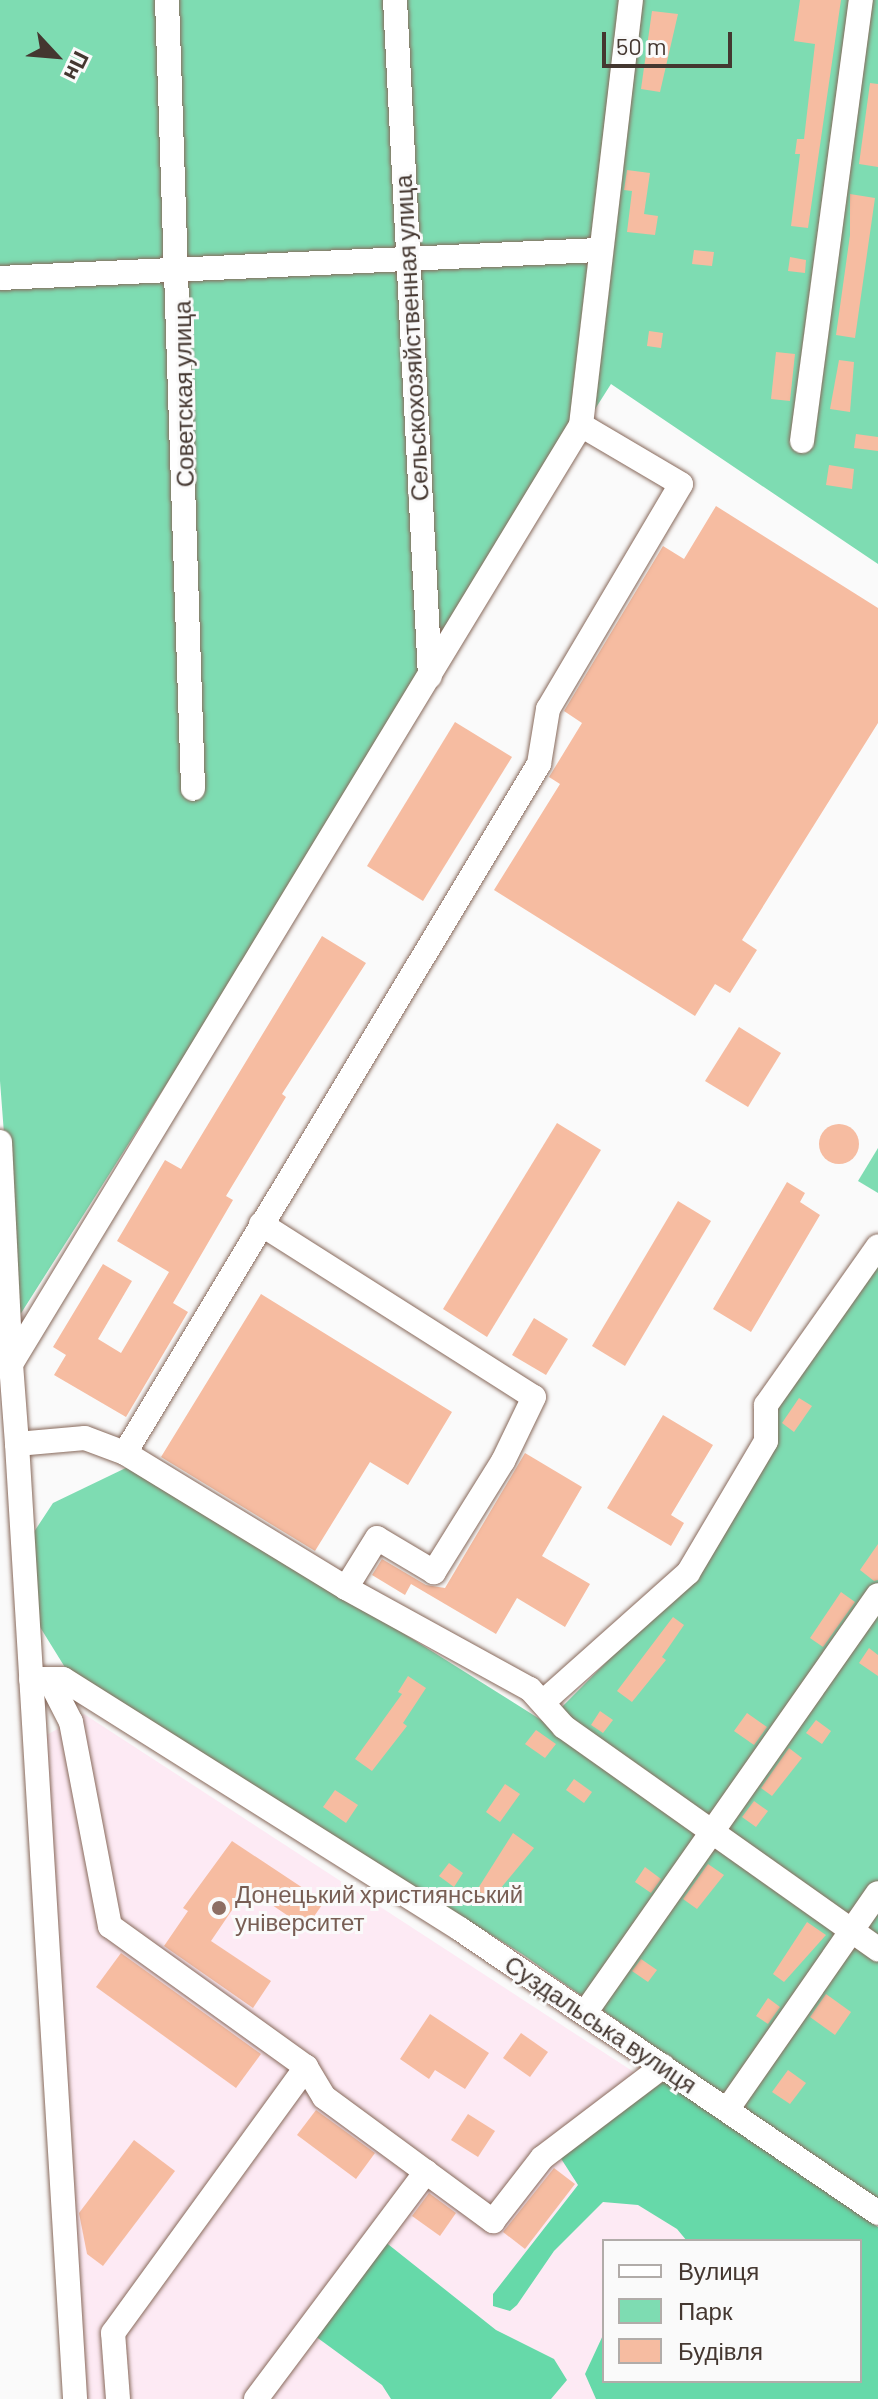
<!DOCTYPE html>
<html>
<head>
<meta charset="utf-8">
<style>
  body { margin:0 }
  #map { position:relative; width:878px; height:2399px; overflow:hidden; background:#fafafa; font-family:Barlow,sans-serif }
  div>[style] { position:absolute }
  .education>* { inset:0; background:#fdeaf4 }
  .green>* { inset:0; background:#7edcb2 }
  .forest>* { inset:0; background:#66d9a9 }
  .building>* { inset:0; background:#f6bca1 }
  .round { border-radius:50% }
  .roads { filter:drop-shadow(0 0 2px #886a5c) drop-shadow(0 0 2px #886a5c) }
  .minor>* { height:24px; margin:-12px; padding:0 12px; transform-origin:12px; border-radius:12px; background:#fff }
  .dots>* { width:22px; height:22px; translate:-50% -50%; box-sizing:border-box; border:4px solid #fafafa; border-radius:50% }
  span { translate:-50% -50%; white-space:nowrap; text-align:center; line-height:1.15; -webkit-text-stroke:6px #fafafa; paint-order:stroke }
  .street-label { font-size:24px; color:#443730 }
  .education-label { font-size:24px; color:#785e54 }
  .left { translate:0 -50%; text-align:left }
  .legend { position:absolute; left:602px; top:2239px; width:260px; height:144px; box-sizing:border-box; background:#fafafa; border:2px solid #b1aca9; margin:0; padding:10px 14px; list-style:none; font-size:24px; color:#443730 }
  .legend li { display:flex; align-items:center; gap:16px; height:40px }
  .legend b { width:40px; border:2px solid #b1aca9 }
  .north { position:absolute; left:16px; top:16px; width:80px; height:80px; -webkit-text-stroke:6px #fafafa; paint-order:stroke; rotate:116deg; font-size:22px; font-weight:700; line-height:32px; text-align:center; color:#443730 }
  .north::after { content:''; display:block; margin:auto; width:28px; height:36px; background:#443730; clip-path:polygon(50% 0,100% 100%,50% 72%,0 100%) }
  .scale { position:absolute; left:602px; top:32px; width:130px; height:36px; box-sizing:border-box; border:4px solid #443730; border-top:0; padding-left:10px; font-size:24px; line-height:28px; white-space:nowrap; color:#443730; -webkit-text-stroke:6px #fafafa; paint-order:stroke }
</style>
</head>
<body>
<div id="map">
  <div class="education">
    <i style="clip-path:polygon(evenodd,84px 1714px,660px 2089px,878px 2238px,878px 2399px,85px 2399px,45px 1736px,84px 1714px,604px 2241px,860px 2241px,860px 2381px,604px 2381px,604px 2241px)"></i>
  </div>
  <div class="green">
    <i style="clip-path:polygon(0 0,878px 0,878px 564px,611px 384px,18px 1318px,0 1081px)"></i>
    <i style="clip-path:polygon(878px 1148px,878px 1193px,858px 1181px)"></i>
    <i style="clip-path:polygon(878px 1258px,878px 2203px,522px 1954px,66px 1669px,35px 1619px,30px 1538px,53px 1503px,134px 1464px,546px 1723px,693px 1575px,771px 1407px)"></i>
  </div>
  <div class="forest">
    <i style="clip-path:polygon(664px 2081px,878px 2227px,878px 2399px,596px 2399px,585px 2374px,604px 2333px,604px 2381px,860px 2381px,860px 2241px,687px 2241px,677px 2229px,638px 2205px,603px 2202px,554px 2251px,517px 2305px,510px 2311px,493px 2306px,493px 2294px,578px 2185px,560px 2157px)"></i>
    <i style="clip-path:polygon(384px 2241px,496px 2330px,554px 2359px,567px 2380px,551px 2399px,391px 2399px,382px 2385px,315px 2336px)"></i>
  </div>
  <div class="building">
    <i style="clip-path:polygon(800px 0,841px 0,808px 228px,791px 226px,800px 154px,795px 154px,797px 139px,804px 139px,815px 44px,794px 41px)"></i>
    <i style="clip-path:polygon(652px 11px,678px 14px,660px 92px,641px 89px)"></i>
    <i style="clip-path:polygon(870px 83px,878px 84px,878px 167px,859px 164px)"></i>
    <i style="clip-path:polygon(627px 170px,650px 173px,644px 214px,658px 216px,655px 235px,627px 232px,632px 191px,624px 190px)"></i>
    <i style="clip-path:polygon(850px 194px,875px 198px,855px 338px,836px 335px,850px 235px)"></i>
    <i style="clip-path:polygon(694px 250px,714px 252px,712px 266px,692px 264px)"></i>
    <i style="clip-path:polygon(790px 257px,806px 260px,805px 273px,788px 271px)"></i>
    <i style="clip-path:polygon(649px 331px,663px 333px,661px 348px,647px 346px)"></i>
    <i style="clip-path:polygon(776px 352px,795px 354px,790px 401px,771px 399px)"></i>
    <i style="clip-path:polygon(839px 360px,854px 362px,850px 412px,830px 409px)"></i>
    <i style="clip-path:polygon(856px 434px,878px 437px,878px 451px,854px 448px)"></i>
    <i style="clip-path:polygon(829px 465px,854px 469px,852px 489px,826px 485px)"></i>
    <i style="clip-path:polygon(716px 506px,878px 608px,878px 723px,742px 940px,757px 950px,730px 993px,715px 984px,695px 1016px,494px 890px,560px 784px,549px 777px,582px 723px,564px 711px,663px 546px,684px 559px)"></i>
    <i style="clip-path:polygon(455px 722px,512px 757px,423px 901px,367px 866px)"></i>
    <i style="clip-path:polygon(322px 936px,366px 963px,282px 1094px,286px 1097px,226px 1196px,233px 1200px,173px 1303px,188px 1312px,126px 1417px,54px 1375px,66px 1355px,53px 1347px,103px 1264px,132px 1281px,98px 1339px,121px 1353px,169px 1272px,117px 1241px,165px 1160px,181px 1169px)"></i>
    <i style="clip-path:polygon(739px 1027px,781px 1053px,748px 1107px,705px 1081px)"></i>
    <i style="clip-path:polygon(557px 1123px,601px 1150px,487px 1337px,443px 1309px)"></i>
    <i class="round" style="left:819px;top:1124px;width:40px;height:40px"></i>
    <i style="clip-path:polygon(787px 1182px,805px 1193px,800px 1202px,820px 1215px,751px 1332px,713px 1309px)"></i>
    <i style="clip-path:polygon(678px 1201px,711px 1221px,625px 1366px,592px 1346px)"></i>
    <i style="clip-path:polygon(261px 1294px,452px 1412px,408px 1485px,370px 1462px,315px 1551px,161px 1457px)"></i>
    <i style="clip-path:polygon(534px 1318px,568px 1339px,546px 1375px,512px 1355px)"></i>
    <i style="clip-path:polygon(799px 1398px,812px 1406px,794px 1432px,782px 1423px)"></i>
    <i style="clip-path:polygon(663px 1415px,713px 1445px,671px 1515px,684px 1523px,671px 1546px,607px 1508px)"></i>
    <i style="clip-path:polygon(525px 1453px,582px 1487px,542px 1556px,590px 1584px,565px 1627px,517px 1598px,496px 1634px,411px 1584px,405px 1595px,372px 1575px,382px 1559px,426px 1585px,445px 1588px)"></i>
    <i style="clip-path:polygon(878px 1544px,878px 1580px,874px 1581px,860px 1570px)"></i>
    <i style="clip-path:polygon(841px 1592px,855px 1602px,823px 1647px,810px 1638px)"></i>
    <i style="clip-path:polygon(673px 1617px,684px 1625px,662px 1657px,666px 1660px,632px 1702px,617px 1691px)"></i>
    <i style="clip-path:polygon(869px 1648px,878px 1655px,878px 1676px,859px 1663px)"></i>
    <i style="clip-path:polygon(408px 1676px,426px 1688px,403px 1723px,407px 1726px,372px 1771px,355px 1759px,402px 1694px,398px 1692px)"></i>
    <i style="clip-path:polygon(600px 1711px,613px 1720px,603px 1733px,591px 1725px)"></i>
    <i style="clip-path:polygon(747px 1713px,767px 1727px,754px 1745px,734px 1731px)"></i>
    <i style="clip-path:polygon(816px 1720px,831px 1731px,822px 1744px,806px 1733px)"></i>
    <i style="clip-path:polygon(536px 1730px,556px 1744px,545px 1758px,525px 1744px)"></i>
    <i style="clip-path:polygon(789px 1748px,802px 1758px,772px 1796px,761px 1788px)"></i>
    <i style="clip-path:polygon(574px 1779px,592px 1792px,584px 1803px,566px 1790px)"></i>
    <i style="clip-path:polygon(505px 1784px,520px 1794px,500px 1822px,486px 1812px)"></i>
    <i style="clip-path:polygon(335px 1790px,358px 1805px,346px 1823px,323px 1807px)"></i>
    <i style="clip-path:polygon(754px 1801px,768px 1811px,756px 1827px,742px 1817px)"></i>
    <i style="clip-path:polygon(513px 1833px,534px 1848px,491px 1900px,477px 1890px)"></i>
    <i style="clip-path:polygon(232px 1841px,324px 1902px,306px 1928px,247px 1888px,211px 1941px,271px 1981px,253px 2008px,164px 1946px,188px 1911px,183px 1908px)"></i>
    <i style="clip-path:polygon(449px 1863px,463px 1873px,454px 1887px,439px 1876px)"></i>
    <i style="clip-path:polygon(708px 1864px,724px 1875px,697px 1909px,683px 1899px)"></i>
    <i style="clip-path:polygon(645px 1867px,661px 1879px,651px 1893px,635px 1882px)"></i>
    <i style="clip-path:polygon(807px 1922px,826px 1935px,784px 1982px,773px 1974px)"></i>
    <i style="clip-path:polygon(121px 1953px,261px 2054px,236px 2088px,96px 1987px)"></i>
    <i style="clip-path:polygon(641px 1959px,657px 1970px,648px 1982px,632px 1971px)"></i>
    <i style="clip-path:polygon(826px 1994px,851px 2012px,835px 2035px,810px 2017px)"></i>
    <i style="clip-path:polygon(768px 1998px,780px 2007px,768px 2024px,756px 2016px)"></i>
    <i style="clip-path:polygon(430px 2014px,489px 2053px,465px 2089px,435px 2070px,429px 2079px,400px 2059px)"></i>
    <i style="clip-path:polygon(521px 2033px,548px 2052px,530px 2077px,503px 2058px)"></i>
    <i style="clip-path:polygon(788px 2070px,806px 2083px,790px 2104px,772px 2092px)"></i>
    <i style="clip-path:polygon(316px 2110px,375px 2153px,356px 2179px,297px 2135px)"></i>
    <i style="clip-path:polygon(468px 2114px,495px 2131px,478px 2157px,451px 2140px)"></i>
    <i style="clip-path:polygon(134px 2140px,175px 2171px,103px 2266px,87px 2254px,79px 2213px)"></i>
    <i style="clip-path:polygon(554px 2168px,575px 2184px,525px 2249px,503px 2232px)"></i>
    <i style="clip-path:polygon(429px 2193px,456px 2213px,440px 2236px,412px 2216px)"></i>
  </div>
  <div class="roads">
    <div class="minor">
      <i style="left:167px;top:0;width:789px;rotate:88.11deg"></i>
      <i style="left:395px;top:0;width:677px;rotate:87.04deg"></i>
      <i style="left:0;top:278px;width:600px;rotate:-2.68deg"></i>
      <i style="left:802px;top:441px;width:445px;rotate:-82.4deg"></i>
      <i style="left:0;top:1142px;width:222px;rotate:87.2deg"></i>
      <i style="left:261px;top:1224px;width:323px;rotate:32.4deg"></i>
      <i style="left:534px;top:1397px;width:71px;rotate:115.8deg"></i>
      <i style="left:503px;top:1461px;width:131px;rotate:121.9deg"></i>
      <i style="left:434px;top:1572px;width:66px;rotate:-149.2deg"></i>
      <i style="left:377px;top:1538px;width:59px;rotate:121.8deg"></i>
      <i style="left:11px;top:1364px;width:1098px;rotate:-58.74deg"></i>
      <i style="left:581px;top:425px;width:428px;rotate:-83.3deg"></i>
      <i style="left:0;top:1365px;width:11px;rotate:-5deg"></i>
      <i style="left:11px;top:1364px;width:80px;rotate:85.7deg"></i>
      <i style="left:17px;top:1444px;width:957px;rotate:86.52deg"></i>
      <i style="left:17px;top:1444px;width:68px;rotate:-5deg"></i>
      <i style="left:85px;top:1438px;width:43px;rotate:20.6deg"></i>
      <i style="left:125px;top:1453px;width:259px;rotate:31.4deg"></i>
      <i style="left:346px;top:1588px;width:210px;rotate:28.8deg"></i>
      <i style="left:530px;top:1689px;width:51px;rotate:48.2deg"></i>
      <i style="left:564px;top:1727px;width:385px;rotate:35.3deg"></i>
      <i style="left:125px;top:1453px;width:804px;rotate:-59deg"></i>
      <i style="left:539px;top:764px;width:56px;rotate:-80.7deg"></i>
      <i style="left:548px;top:709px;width:261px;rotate:-59.4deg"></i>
      <i style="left:681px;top:484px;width:116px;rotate:-149.5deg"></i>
      <i style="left:31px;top:1679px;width:32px"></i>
      <i style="left:63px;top:1679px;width:469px;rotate:32.2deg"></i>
      <i style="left:460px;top:1929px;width:505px;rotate:34.19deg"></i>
      <i style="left:49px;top:1679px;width:48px;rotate:62.9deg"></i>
      <i style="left:71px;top:1722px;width:208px;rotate:79.2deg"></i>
      <i style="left:110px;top:1926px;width:241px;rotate:35.7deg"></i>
      <i style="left:306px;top:2067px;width:35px;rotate:59deg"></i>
      <i style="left:324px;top:2097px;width:210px;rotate:36.3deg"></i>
      <i style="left:493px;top:2221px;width:80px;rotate:-52.1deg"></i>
      <i style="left:542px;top:2158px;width:152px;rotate:-37.2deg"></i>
      <i style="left:543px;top:1702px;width:194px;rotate:-41.7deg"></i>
      <i style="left:688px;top:1573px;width:153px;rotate:-59.4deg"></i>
      <i style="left:766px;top:1441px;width:36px;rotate:-90deg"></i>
      <i style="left:766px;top:1405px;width:194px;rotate:-54.8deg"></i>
      <i style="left:585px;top:2013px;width:510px;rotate:-54.97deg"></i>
      <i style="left:727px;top:2110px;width:264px;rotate:-55.2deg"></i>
      <i style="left:118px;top:2399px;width:66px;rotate:-94.3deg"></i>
      <i style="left:113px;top:2333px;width:329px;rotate:-54deg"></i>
      <i style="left:256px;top:2399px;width:284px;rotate:-53.2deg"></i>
    </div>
  </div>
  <div class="dots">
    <i style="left:219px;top:1908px;background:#8d6e63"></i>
  </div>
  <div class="street-label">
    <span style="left:411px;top:338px;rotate:-93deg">Сельскохозяйственная улица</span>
    <span style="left:183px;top:394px;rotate:-91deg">Советская улица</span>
    <span style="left:601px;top:2024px;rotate:34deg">Суздальська вулиця</span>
  </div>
  <div class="education-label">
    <span class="left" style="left:235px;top:1908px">Донецький християнський<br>університет</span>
  </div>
  <ul class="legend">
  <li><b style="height:10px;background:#fff"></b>Вулиця</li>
  <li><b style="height:22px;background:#7edcb2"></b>Парк</li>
  <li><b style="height:22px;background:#f6bca1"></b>Будівля</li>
  </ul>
  <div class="north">Пн</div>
  <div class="scale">50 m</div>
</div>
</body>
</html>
